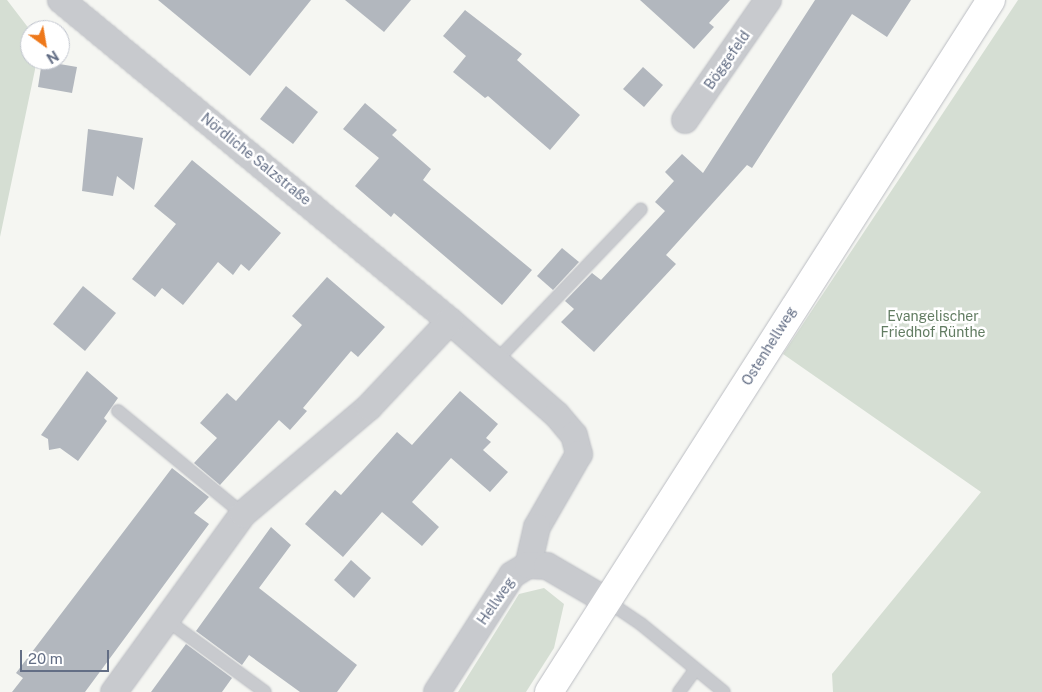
<!DOCTYPE html>
<html>
<head>
<meta charset="utf-8">
<style>
  body { margin:0 }
  #map { position:relative; width:1042px; height:692px; overflow:hidden; background:#f5f6f2; font-family:"Public Sans",sans-serif }
  div>[style] { position:absolute }
  .green>* { inset:0; background:#d5ded3 }
  .building>* { inset:0; background:#b2b7be }
  .roads { filter:drop-shadow(0 0 1px #babcc2) drop-shadow(0 0 1px #babcc2) }
  .lane>* { height:12px; margin:-6px; padding:0 6px; transform-origin:6px; border-radius:6px; background:#c8cace }
  .street>* { height:26px; margin:-13px; padding:0 13px; transform-origin:13px; border-radius:13px; background:#c8cace }
  .secondary>* { height:28px; margin:-14px; padding:0 14px; transform-origin:14px; border-radius:14px; background:#fff }
  span { translate:-50% -50%; white-space:nowrap; text-align:center; line-height:1.15; -webkit-text-stroke:5px #fff; paint-order:stroke }
  .street-label { font-size:14px; color:#636e85 }
  .park-label { font-size:14px; color:#627c62 }
  .north { position:absolute; left:20px; top:20px; width:50px; height:50px; box-sizing:border-box; background:#fff; border:1px solid #c1c5ce; border-radius:50%; rotate:148deg; font-size:14px; font-weight:700; line-height:20px; text-align:center; color:#636e85 }
  .north::after { content:''; display:block; margin:auto; width:18px; height:22px; background:#ee781a; clip-path:polygon(50% 0,100% 100%,50% 72%,0 100%) }
  .scale { position:absolute; left:20px; top:650px; width:89px; height:22px; box-sizing:border-box; border:2px solid #636e85; border-top:0; padding-left:6px; font-size:15px; line-height:18px; white-space:nowrap; color:#636e85; -webkit-text-stroke:4px #fff; paint-order:stroke }
</style>
</head>
<body>
<div id="map">
  <div class="green">
    <i style="clip-path:polygon(0 0,7px 0,30px 30px,30px 60px,37px 60px,0 237px)"></i>
    <i style="clip-path:polygon(1018px 0,1042px 0,1042px 692px,833px 692px,832px 674px,981px 492px,783px 354px)"></i>
    <i style="clip-path:polygon(544px 588px,564px 604px,554px 648px,526px 692px,458px 692px,519px 594px)"></i>
  </div>
  <div class="building">
    <i style="clip-path:polygon(158px 0,311px 0,250px 76px)"></i>
    <i style="clip-path:polygon(345px 0,411px 0,384px 32px)"></i>
    <i style="clip-path:polygon(640px 0,730px 0,709px 23px,714px 27px,694px 49px)"></i>
    <i style="clip-path:polygon(815px 0,911px 0,887px 37px,852px 14px,752px 168px,747px 165px,666px 255px,676px 264px,594px 352px,561px 322px,574px 309px,565px 301px,592px 273px,601px 280px,665px 211px,655px 202px,674px 181px,665px 172px,682px 154px,703px 173px)"></i>
    <i style="clip-path:polygon(465px 10px,522px 54px,517px 60px,580px 115px,550px 150px,488px 96px,485px 98px,453px 72px,466px 56px,443px 36px)"></i>
    <i style="clip-path:polygon(42px 61px,77px 67px,72px 93px,38px 87px)"></i>
    <i style="clip-path:polygon(643px 67px,663px 85px,644px 107px,623px 89px)"></i>
    <i style="clip-path:polygon(286px 86px,318px 112px,293px 144px,260px 119px)"></i>
    <i style="clip-path:polygon(365px 103px,397px 130px,392px 135px,431px 169px,423px 180px,532px 270px,502px 305px,394px 213px,391px 217px,355px 186px,379px 158px,343px 129px)"></i>
    <i style="clip-path:polygon(88px 129px,143px 138px,134px 190px,117px 176px,113px 196px,82px 191px)"></i>
    <i style="clip-path:polygon(192px 160px,281px 233px,249px 271px,241px 264px,233px 275px,218px 262px,183px 305px,162px 288px,155px 297px,132px 279px,176px 224px,154px 206px)"></i>
    <i style="clip-path:polygon(562px 248px,579px 262px,553px 290px,537px 276px)"></i>
    <i style="clip-path:polygon(327px 277px,385px 327px,358px 357px,351px 351px,303px 408px,307px 411px,290px 430px,279px 420px,220px 485px,194px 463px,217px 438px,200px 423px,227px 393px,236px 401px,302px 325px,292px 316px)"></i>
    <i style="clip-path:polygon(83px 286px,116px 313px,85px 351px,53px 324px)"></i>
    <i style="clip-path:polygon(87px 371px,118px 398px,104px 418px,107px 421px,78px 461px,60px 448px,49px 450px,48px 439px,41px 435px)"></i>
    <i style="clip-path:polygon(460px 391px,498px 424px,486px 438px,491px 442px,483px 450px,508px 472px,490px 492px,451px 458px,412px 502px,439px 527px,422px 546px,382px 512px,343px 557px,305px 524px,335px 490px,341px 495px,397px 432px,412px 445px)"></i>
    <i style="clip-path:polygon(172px 468px,209px 497px,194px 513px,209px 524px,85px 692px,12px 692px,23px 678px,16px 673px)"></i>
    <i style="clip-path:polygon(271px 527px,291px 545px,259px 588px,357px 665px,337px 692px,300px 692px,249px 655px,242px 665px,196px 631px)"></i>
    <i style="clip-path:polygon(351px 560px,371px 578px,354px 598px,334px 580px)"></i>
    <i style="clip-path:polygon(186px 644px,232px 678px,222px 692px,151px 692px)"></i>
  </div>
  <div class="roads">
    <div class="lane">
      <i style="left:495px;top:362px;width:211px;rotate:-46.3deg"></i>
      <i style="left:118px;top:411px;width:162px;rotate:39.5deg"></i>
      <i style="left:607px;top:601px;width:41px;rotate:34.1deg"></i>
      <i style="left:641px;top:624px;width:107px;rotate:39.3deg"></i>
      <i style="left:168px;top:621px;width:120px;rotate:36.2deg"></i>
      <i style="left:679px;top:692px;width:27px;rotate:-54deg"></i>
    </div>
    <div class="street">
      <i style="left:61px;top:0;width:504px;rotate:39.53deg"></i>
      <i style="left:450px;top:321px;width:142px;rotate:41.3deg"></i>
      <i style="left:557px;top:415px;width:26px;rotate:50deg"></i>
      <i style="left:574px;top:435px;width:20px;rotate:75deg"></i>
      <i style="left:579px;top:454px;width:84px;rotate:119.9deg"></i>
      <i style="left:537px;top:527px;width:39px;rotate:103deg"></i>
      <i style="left:685px;top:120px;width:146px;rotate:-55.3deg"></i>
      <i style="left:114px;top:692px;width:220px;rotate:-54.1deg"></i>
      <i style="left:243px;top:514px;width:165px;rotate:-40.3deg"></i>
      <i style="left:369px;top:407px;width:118px;rotate:-46.7deg"></i>
      <i style="left:437px;top:692px;width:139px;rotate:-57.3deg"></i>
      <i style="left:512px;top:575px;width:19px;rotate:-32deg"></i>
      <i style="left:528px;top:565px;width:19px;rotate:3deg"></i>
      <i style="left:547px;top:566px;width:69px;rotate:30.3deg"></i>
    </div>
    <div class="secondary">
      <i style="left:549px;top:692px;width:821px;rotate:-57.43deg"></i>
    </div>
  </div>
  <div class="street-label">
    <span style="left:727px;top:60px;rotate:-55deg">Böggefeld</span>
    <span style="left:256px;top:159px;rotate:39deg">Nördliche Salzstraße</span>
    <span style="left:769px;top:346px;rotate:-58deg">Ostenhellweg</span>
    <span style="left:496px;top:601px;rotate:-55deg">Hellweg</span>
  </div>
  <div class="park-label">
    <span style="left:933px;top:324px">Evangelischer<br>Friedhof Rünthe</span>
  </div>
  <div class="north">N</div>
  <div class="scale">20 m</div>
</div>
</body>
</html>
